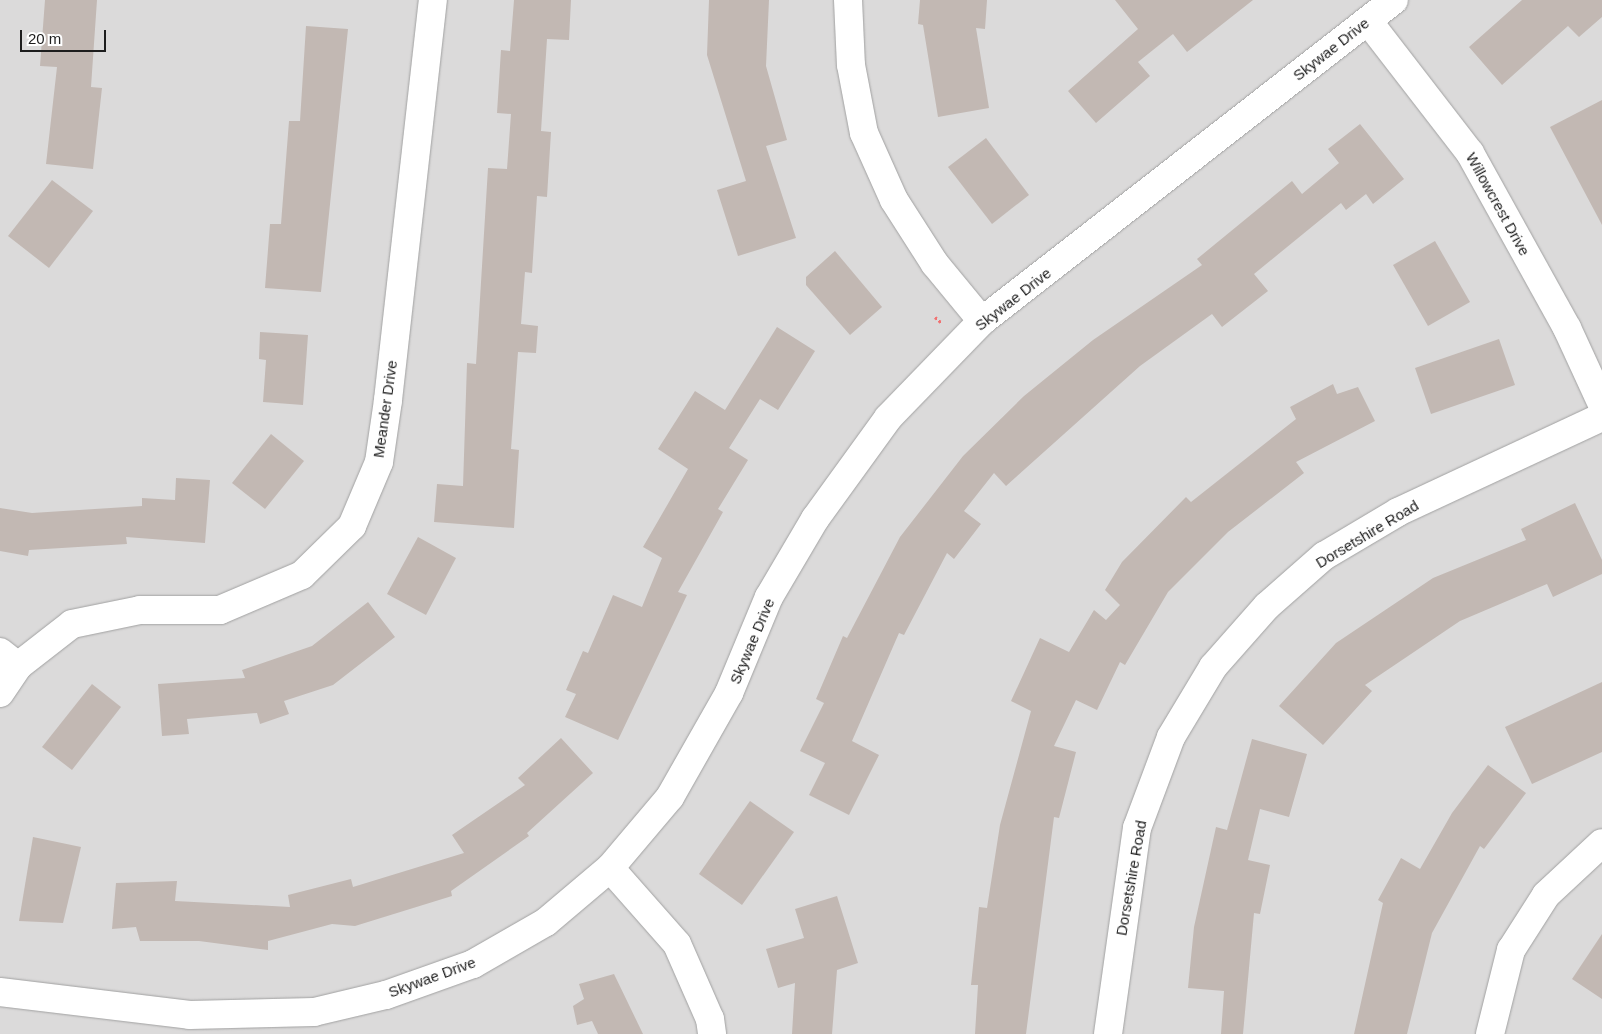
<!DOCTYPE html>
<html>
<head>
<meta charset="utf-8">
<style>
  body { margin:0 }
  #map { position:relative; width:1602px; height:1034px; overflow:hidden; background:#eee9e3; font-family:Helvetica,sans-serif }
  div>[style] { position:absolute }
  .residential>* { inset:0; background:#dbdada }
  .building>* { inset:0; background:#c2b8b3 }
  .path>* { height:3px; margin-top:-1.5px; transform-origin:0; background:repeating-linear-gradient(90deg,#f17171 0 2.5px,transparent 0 5px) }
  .roads { filter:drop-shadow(0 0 1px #a1a1a1) drop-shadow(0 0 1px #a1a1a1) }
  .street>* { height:28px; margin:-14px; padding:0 14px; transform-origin:14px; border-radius:14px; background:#fff }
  span { translate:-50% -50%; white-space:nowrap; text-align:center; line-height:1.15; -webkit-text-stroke:4.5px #fff; paint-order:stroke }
  .street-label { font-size:15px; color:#1d1d1d }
  .scale { position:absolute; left:20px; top:30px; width:86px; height:22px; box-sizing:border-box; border:2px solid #1d1d1d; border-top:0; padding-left:6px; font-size:15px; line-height:18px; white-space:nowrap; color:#1d1d1d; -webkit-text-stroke:4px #fff; paint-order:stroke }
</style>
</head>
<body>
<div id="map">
  <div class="residential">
    <i style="clip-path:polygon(0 0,1602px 0,1602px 1034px,0 1034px)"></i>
  </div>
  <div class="building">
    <i style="clip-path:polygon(45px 0,97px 0,91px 87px,102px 88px,93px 169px,46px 164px,57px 67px,40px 66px)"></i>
    <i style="clip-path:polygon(514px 0,571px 0,569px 40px,547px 39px,541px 131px,551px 132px,547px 197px,537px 196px,532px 273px,525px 272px,521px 324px,538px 326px,536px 353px,518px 352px,511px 449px,519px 450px,514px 528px,434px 522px,437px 484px,463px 486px,467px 363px,476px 364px,488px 168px,507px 169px,511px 114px,497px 113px,501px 50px,510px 51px)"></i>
    <i style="clip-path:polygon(709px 0,769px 0,766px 66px,787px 140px,766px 146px,796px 238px,738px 256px,717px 190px,746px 181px,707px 55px)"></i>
    <i style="clip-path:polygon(920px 0,987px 0,985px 29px,976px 28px,989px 108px,938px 117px,923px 25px,918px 24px)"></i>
    <i style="clip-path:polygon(1115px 0,1253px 0,1187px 52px,1173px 34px,1138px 62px,1150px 76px,1096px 123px,1068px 91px,1138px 29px)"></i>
    <i style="clip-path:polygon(1522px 0,1602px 0,1602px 17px,1579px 37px,1568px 26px,1502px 85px,1469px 47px)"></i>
    <i style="clip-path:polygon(306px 26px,348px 29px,321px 292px,265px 288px,270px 224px,281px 224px,289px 121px,300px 121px)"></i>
    <i style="clip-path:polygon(1602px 100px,1602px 225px,1550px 127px)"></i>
    <i style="clip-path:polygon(1360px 124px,1404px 179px,1373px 204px,1366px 194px,1346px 210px,1341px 203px,1254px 274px,1268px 291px,1222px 327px,1212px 314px,1140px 366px,1006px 486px,994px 473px,964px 511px,981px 524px,954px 559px,947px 553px,904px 635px,899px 633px,852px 741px,879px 755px,849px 815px,809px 795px,825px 763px,800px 751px,824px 703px,816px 699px,843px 636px,847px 638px,900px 537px,963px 456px,1024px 396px,1093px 340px,1202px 265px,1197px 259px,1292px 181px,1302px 194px,1339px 163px,1328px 149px)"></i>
    <i style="clip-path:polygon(986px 138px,1029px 195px,992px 224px,948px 167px)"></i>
    <i style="clip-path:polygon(52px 180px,93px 211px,49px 268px,8px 236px)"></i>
    <i style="clip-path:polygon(1435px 241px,1470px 302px,1428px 326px,1393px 265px)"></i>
    <i style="clip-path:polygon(835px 251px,882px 307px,850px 335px,806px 285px,806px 277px)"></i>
    <i style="clip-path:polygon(777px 327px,815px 351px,778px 410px,760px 399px,729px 448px,748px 460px,718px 509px,723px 512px,678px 592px,687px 595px,618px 740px,565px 717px,576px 694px,566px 690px,583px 651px,588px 653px,613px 595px,642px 607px,662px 558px,643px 547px,688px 469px,658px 449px,695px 391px,725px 410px)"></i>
    <i style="clip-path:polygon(260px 332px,308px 335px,303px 405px,263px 402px,266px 360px,259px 359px)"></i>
    <i style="clip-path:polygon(1499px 339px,1515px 385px,1431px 414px,1415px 368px)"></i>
    <i style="clip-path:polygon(1333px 384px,1337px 394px,1358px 387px,1375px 421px,1296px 462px,1304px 473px,1228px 532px,1168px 592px,1125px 665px,1120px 662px,1097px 710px,1076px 700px,1054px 746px,1076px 752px,1059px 818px,1054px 817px,1026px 1034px,975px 1034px,978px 985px,971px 985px,979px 907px,987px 908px,1000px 825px,1031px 711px,1011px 701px,1040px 638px,1069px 652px,1094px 610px,1106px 620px,1120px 605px,1105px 590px,1122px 562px,1186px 497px,1191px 502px,1296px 419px,1290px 407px)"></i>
    <i style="clip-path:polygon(271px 434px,304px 461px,265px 509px,232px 483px)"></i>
    <i style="clip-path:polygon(176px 478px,210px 480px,205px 543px,126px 537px,127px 544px,29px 550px,28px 556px,0 551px,0 508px,32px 513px,142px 506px,142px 498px,175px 500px)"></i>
    <i style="clip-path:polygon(1575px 503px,1602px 560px,1602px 574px,1553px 597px,1547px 584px,1460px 621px,1365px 685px,1372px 691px,1323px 745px,1279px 706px,1336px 643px,1433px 578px,1526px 540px,1521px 529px)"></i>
    <i style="clip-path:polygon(418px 537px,456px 558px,426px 615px,387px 594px)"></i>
    <i style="clip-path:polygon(368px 602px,395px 637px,333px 685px,284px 701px,289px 714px,260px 724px,257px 713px,187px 719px,189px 734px,162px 736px,158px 684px,245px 678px,242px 670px,312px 646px)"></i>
    <i style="clip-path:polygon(1602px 682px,1602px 752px,1532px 784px,1505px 727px)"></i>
    <i style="clip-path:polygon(92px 684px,121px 707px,72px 770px,42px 747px)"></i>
    <i style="clip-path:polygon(561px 738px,593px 773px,527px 833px,529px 836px,451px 891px,452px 896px,355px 926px,332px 924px,268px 941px,268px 950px,199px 941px,140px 941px,136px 927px,112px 929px,116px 883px,177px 881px,175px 901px,290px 907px,288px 895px,351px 879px,353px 887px,464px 853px,452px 835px,525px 785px,518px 778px)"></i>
    <i style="clip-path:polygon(1252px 739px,1307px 754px,1289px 817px,1260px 809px,1248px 860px,1270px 865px,1260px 914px,1254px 913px,1243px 1034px,1221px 1034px,1224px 991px,1188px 988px,1194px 927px,1216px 827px,1227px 830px)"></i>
    <i style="clip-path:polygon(1488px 765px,1526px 793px,1484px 849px,1480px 846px,1432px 933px,1407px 1034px,1354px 1034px,1383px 903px,1378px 900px,1401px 858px,1420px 869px,1452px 813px)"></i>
    <i style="clip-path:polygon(750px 801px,794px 832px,742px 905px,699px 874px)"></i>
    <i style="clip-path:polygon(33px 837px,81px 847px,63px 923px,19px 921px)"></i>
    <i style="clip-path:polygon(837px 896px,858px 963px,837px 970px,832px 1034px,792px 1034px,795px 983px,778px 988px,766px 949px,804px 938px,795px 909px)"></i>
    <i style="clip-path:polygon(1602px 934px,1602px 999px,1572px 979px)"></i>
    <i style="clip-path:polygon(614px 974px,643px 1034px,598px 1034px,592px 1021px,577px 1025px,573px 1006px,584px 999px,579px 984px)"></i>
  </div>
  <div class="path">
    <i style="left:935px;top:317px;width:9px;rotate:41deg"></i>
  </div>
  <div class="roads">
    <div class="street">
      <i style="left:848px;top:0;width:65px;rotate:87.4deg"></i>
      <i style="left:851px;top:65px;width:69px;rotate:79.2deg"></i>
      <i style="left:864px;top:133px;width:73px;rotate:65.9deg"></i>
      <i style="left:894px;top:200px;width:76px;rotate:57.4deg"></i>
      <i style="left:935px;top:264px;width:74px;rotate:50.5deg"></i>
      <i style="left:1368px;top:21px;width:167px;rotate:52.3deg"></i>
      <i style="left:1470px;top:153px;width:200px;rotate:61deg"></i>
      <i style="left:1567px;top:328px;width:84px;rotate:65.3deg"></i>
      <i style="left:0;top:652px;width:23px;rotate:38deg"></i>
      <i style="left:0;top:693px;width:32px;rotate:-56deg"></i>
      <i style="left:18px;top:666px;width:68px;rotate:-37.9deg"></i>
      <i style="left:72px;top:624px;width:69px;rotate:-11.6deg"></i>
      <i style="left:140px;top:610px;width:80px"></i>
      <i style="left:220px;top:610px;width:89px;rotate:-23.1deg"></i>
      <i style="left:302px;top:575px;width:70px;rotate:-44.4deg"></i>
      <i style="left:352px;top:526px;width:69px;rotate:-67.1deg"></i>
      <i style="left:379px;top:462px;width:63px;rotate:-81.7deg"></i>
      <i style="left:388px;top:400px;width:403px;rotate:-83.6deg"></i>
      <i style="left:610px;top:868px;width:101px;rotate:48.6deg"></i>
      <i style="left:677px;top:944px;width:82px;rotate:66.3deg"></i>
      <i style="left:710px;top:1019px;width:15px;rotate:82deg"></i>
      <i style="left:0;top:992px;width:191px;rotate:6.9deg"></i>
      <i style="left:190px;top:1015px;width:124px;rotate:-1.4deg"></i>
      <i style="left:314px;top:1012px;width:74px;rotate:-13.3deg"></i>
      <i style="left:386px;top:995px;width:92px;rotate:-19.6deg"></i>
      <i style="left:473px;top:964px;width:84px;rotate:-29.9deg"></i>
      <i style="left:546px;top:922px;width:84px;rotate:-40.2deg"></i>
      <i style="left:610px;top:868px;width:93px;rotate:-49.8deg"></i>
      <i style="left:670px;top:797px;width:120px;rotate:-60.4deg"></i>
      <i style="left:729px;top:693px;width:104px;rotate:-67.4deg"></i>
      <i style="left:769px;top:597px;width:91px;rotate:-59.5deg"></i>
      <i style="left:815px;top:519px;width:125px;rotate:-54.1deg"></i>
      <i style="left:888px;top:418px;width:135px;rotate:-45.9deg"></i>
      <i style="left:982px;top:321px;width:522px;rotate:-37.92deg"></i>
      <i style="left:1108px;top:1034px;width:208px;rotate:-82deg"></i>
      <i style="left:1137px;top:828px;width:97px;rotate:-69.5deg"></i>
      <i style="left:1171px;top:737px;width:82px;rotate:-59deg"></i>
      <i style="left:1213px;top:667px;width:81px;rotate:-48.5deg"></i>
      <i style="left:1267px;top:606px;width:76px;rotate:-41.3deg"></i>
      <i style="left:1324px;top:556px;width:86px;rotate:-30.7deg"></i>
      <i style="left:1398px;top:512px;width:225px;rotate:-25deg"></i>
      <i style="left:1490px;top:1034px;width:87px;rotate:-76deg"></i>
      <i style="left:1511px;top:950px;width:65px;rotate:-57.5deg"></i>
      <i style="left:1546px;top:895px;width:76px;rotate:-42.9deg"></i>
    </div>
  </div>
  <div class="street-label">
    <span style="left:1331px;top:49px;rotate:-38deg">Skywae Drive</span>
    <span style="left:1498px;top:204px;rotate:61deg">Willowcrest Drive</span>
    <span style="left:1013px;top:299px;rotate:-38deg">Skywae Drive</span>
    <span style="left:385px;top:409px;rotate:-82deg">Meander Drive</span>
    <span style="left:1367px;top:534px;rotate:-31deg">Dorsetshire Road</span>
    <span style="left:752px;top:641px;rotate:-67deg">Skywae Drive</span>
    <span style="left:1131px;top:878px;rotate:-80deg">Dorsetshire Road</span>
    <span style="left:432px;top:977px;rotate:-20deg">Skywae Drive</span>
  </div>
  <div class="scale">20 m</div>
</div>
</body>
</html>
